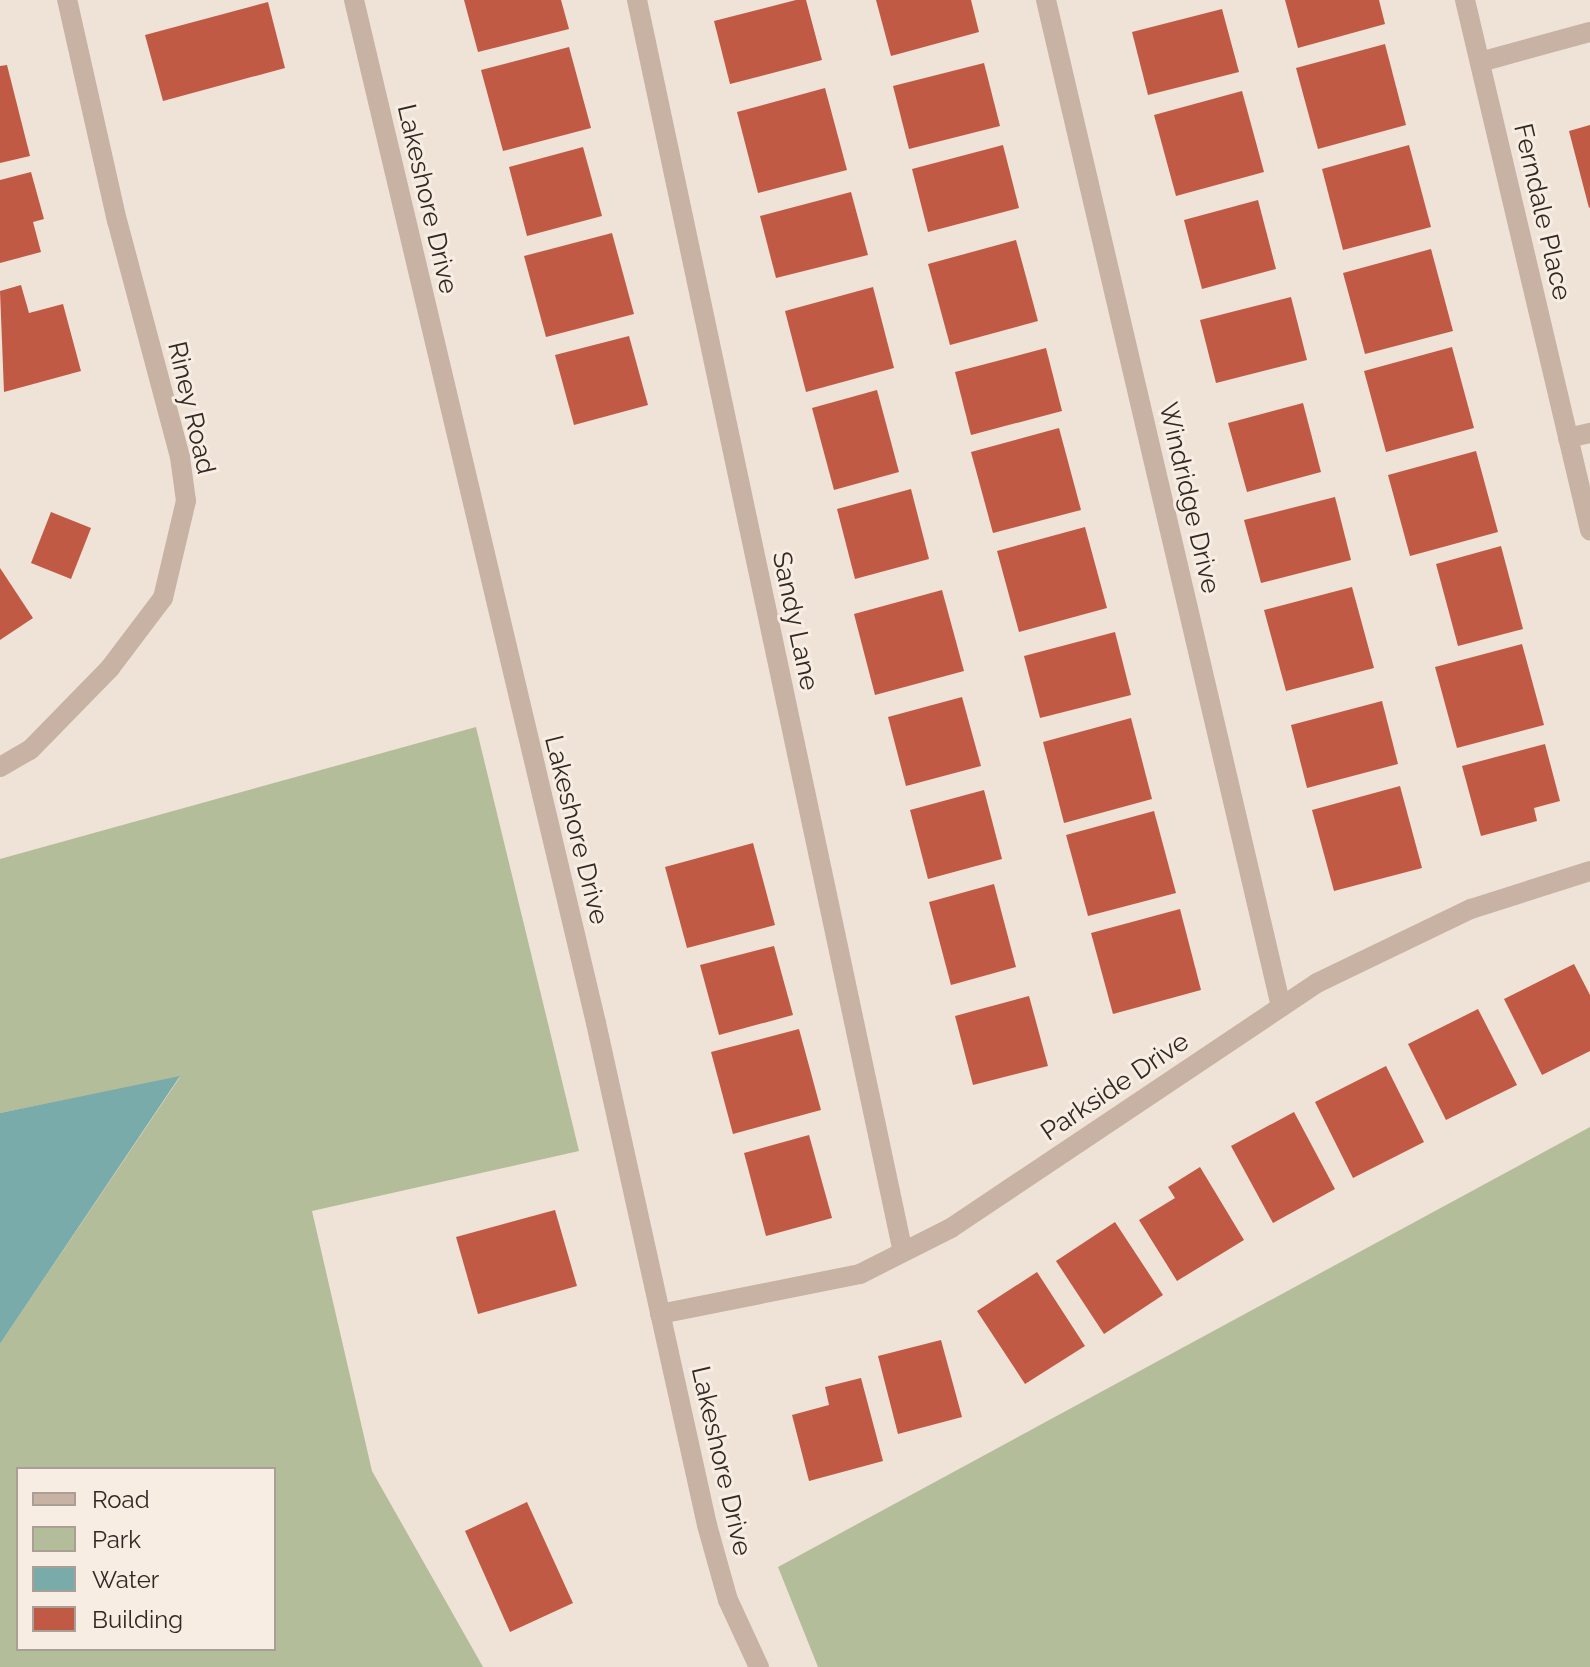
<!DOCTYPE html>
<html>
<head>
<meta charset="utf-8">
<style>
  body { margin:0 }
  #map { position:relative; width:1590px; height:1667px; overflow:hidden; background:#efe2d7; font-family:Raleway,sans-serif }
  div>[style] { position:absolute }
  .green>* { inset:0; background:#b4bd99 }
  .water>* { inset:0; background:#78aba9 }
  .building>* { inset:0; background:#c15a44 }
  .street>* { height:20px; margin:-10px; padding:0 10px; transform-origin:10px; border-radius:10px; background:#c7b2a4 }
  span { translate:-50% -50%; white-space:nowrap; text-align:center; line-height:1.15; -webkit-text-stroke:6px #f8ede3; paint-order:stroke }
  .street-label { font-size:26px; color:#322925 }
  .legend { position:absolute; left:16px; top:1467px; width:260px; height:184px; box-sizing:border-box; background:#f8ede3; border:2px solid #a99f97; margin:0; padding:10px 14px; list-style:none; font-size:24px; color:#322925 }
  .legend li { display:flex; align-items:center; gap:16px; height:40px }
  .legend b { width:40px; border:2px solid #a99f97 }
</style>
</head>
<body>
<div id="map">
  <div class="green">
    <i style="clip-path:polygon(evenodd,476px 727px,579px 1151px,312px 1211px,372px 1471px,483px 1667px,0 1667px,0 1344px,180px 1077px,0 1113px,0 859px,476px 727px,18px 1469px,274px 1469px,274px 1649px,18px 1649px,18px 1469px)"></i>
    <i style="clip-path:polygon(1590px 1127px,1590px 1667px,818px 1667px,778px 1567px)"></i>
  </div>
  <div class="water">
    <i style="clip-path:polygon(180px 1076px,0 1344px,0 1113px)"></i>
  </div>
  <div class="building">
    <i style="clip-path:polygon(464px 0,561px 0,569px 29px,478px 52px)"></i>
    <i style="clip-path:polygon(796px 0,806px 0,822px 60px,730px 84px,714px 21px)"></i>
    <i style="clip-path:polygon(876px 0,971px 0,979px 32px,891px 56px)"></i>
    <i style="clip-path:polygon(1285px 0,1379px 0,1385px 24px,1298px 48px)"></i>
    <i style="clip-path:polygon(268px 2px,285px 68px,163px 101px,145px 35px)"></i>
    <i style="clip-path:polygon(1222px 9px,1239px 72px,1148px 95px,1132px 32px)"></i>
    <i style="clip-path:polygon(1385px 44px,1406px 125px,1318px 149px,1296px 68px)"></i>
    <i style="clip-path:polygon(569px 47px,591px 128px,503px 151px,481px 70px)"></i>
    <i style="clip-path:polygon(984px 63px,1000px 126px,909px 149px,893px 86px)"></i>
    <i style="clip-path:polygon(7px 65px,30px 156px,0 163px,0 66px)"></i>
    <i style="clip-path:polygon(825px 88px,847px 170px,758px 193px,737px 112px)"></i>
    <i style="clip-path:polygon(1242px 91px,1264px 172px,1176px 196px,1154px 115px)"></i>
    <i style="clip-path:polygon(1590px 125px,1590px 207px,1589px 208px,1569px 131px)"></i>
    <i style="clip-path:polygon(1003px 145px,1019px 208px,928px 232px,912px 169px)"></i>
    <i style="clip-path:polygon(1409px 145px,1431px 227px,1343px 250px,1322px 169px)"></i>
    <i style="clip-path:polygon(583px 147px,602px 216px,527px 236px,509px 167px)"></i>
    <i style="clip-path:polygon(31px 172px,44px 219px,33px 222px,41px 252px,0 263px,0 180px)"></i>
    <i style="clip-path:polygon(851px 192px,868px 255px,776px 278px,760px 216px)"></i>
    <i style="clip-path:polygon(1258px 200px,1276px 269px,1202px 289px,1184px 220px)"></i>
    <i style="clip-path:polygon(612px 233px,634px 314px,546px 337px,524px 256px)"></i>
    <i style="clip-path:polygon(1016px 240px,1038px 321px,950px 345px,928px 264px)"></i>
    <i style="clip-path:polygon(1431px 249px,1453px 331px,1365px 354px,1343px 273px)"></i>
    <i style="clip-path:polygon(21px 285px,29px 313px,63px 304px,81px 371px,4px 392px,0 291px)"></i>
    <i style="clip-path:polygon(873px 287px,894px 368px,806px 392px,785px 311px)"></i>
    <i style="clip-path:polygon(1291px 297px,1307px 360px,1216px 383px,1200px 320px)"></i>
    <i style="clip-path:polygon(629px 336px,648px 405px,574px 425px,555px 355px)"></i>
    <i style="clip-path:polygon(1452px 347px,1474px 428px,1386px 452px,1364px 371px)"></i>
    <i style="clip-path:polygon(1046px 348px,1062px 411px,971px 435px,955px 372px)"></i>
    <i style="clip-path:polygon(877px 390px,899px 472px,834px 490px,812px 408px)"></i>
    <i style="clip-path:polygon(1303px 403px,1321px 472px,1247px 492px,1228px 423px)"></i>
    <i style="clip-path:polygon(1059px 428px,1081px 510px,993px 533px,971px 452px)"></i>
    <i style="clip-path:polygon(1476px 451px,1498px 532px,1410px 556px,1388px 475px)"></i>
    <i style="clip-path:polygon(911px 489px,929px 559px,855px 579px,837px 509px)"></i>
    <i style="clip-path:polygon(1335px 497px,1351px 560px,1261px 583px,1244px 520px)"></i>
    <i style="clip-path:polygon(51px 512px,91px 528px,71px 579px,31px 563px)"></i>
    <i style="clip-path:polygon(1085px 527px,1107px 608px,1019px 632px,997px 551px)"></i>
    <i style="clip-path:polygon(1501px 546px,1523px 629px,1458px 646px,1436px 564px)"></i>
    <i style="clip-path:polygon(0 568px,33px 618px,0 640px)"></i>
    <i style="clip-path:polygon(1352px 587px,1374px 668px,1286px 691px,1264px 610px)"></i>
    <i style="clip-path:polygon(942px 590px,964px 671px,875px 695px,854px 614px)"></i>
    <i style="clip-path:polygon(1115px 632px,1131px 695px,1040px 718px,1024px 656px)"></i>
    <i style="clip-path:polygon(1522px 644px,1544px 725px,1457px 748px,1435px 667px)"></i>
    <i style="clip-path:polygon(962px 697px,981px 766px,906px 786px,888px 717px)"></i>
    <i style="clip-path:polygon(1382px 701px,1398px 764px,1307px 788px,1291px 725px)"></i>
    <i style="clip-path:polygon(1131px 718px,1152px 799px,1064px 823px,1043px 742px)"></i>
    <i style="clip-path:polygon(1545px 744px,1560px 801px,1534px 808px,1537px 821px,1481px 836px,1462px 766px)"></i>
    <i style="clip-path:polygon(1400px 786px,1422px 868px,1334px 891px,1312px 810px)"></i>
    <i style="clip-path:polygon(984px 790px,1002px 859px,928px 879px,910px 810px)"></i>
    <i style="clip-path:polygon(1154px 811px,1176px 893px,1088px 916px,1066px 835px)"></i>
    <i style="clip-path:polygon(753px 843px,775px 925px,687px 948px,665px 867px)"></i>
    <i style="clip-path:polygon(994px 884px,1016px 967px,951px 985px,929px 902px)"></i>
    <i style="clip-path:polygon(1180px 909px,1201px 990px,1113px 1014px,1091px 933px)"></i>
    <i style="clip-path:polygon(774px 946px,793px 1015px,719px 1035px,700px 965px)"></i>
    <i style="clip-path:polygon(1574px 964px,1590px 995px,1590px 1051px,1542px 1075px,1504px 999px)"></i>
    <i style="clip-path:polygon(1029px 996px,1048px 1066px,973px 1085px,955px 1016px)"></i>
    <i style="clip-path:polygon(1478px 1009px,1517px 1085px,1446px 1120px,1408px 1044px)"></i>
    <i style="clip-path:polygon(799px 1029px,821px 1110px,733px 1134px,711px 1052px)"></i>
    <i style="clip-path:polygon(1386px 1066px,1424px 1142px,1353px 1178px,1315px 1102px)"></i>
    <i style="clip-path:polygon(1294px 1112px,1335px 1189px,1273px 1223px,1231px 1146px)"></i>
    <i style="clip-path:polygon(809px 1135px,832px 1218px,766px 1236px,744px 1153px)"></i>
    <i style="clip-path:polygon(1200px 1167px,1244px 1240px,1177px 1281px,1139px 1220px,1175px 1198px,1168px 1187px)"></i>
    <i style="clip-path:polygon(555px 1210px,577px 1286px,478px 1314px,456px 1237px)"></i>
    <i style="clip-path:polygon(1115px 1222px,1163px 1295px,1104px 1334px,1056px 1261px)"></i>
    <i style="clip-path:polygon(1037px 1272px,1085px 1346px,1025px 1384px,977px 1311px)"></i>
    <i style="clip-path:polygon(941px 1340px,962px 1417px,898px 1434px,878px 1356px)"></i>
    <i style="clip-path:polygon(861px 1378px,883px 1461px,809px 1481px,792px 1415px,829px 1405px,825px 1387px)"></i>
    <i style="clip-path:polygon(527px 1502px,573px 1603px,510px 1632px,465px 1531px)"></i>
  </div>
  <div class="street">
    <i style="left:354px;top:0;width:1051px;rotate:76.69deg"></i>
    <i style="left:596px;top:1023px;width:514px;rotate:77.53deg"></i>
    <i style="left:707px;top:1525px;width:78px;rotate:74.4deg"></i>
    <i style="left:728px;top:1600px;width:74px;rotate:65.2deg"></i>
    <i style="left:637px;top:0;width:1280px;rotate:78.01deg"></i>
    <i style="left:1046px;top:0;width:1034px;rotate:76.86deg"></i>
    <i style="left:1465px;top:0;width:545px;rotate:76.73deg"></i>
    <i style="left:1480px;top:62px;width:114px;rotate:-15.3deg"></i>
    <i style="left:1568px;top:438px;width:23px;rotate:-13deg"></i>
    <i style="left:0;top:767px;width:34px;rotate:-30deg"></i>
    <i style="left:30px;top:750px;width:115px;rotate:-45.7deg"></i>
    <i style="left:110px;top:668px;width:88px;rotate:-52.9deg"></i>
    <i style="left:163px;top:598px;width:100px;rotate:-76.7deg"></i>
    <i style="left:186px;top:501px;width:44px;rotate:-97.8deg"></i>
    <i style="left:180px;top:457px;width:244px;rotate:-104.9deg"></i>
    <i style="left:117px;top:221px;width:227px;rotate:-102.7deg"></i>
    <i style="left:660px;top:1314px;width:204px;rotate:-11.3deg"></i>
    <i style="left:860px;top:1274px;width:102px;rotate:-26.8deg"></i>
    <i style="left:951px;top:1228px;width:440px;rotate:-33.8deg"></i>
    <i style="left:1317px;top:983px;width:171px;rotate:-25.7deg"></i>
    <i style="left:1471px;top:909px;width:125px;rotate:-17.7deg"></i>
  </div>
  <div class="street-label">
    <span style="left:427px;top:199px;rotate:77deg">Lakeshore Drive</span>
    <span style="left:1542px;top:212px;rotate:77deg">Ferndale Place</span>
    <span style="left:191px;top:408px;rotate:77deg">Riney Road</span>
    <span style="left:1189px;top:498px;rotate:77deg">Windridge Drive</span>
    <span style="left:795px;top:621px;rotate:78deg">Sandy Lane</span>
    <span style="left:576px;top:830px;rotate:76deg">Lakeshore Drive</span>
    <span style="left:1115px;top:1087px;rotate:-34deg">Parkside Drive</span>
    <span style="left:721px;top:1461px;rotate:77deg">Lakeshore Drive</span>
  </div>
  <ul class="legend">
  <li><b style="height:10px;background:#c7b2a4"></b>Road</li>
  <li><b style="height:22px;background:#b4bd99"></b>Park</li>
  <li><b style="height:22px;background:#78aba9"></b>Water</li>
  <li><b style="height:22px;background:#c15a44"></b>Building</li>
  </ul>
</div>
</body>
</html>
